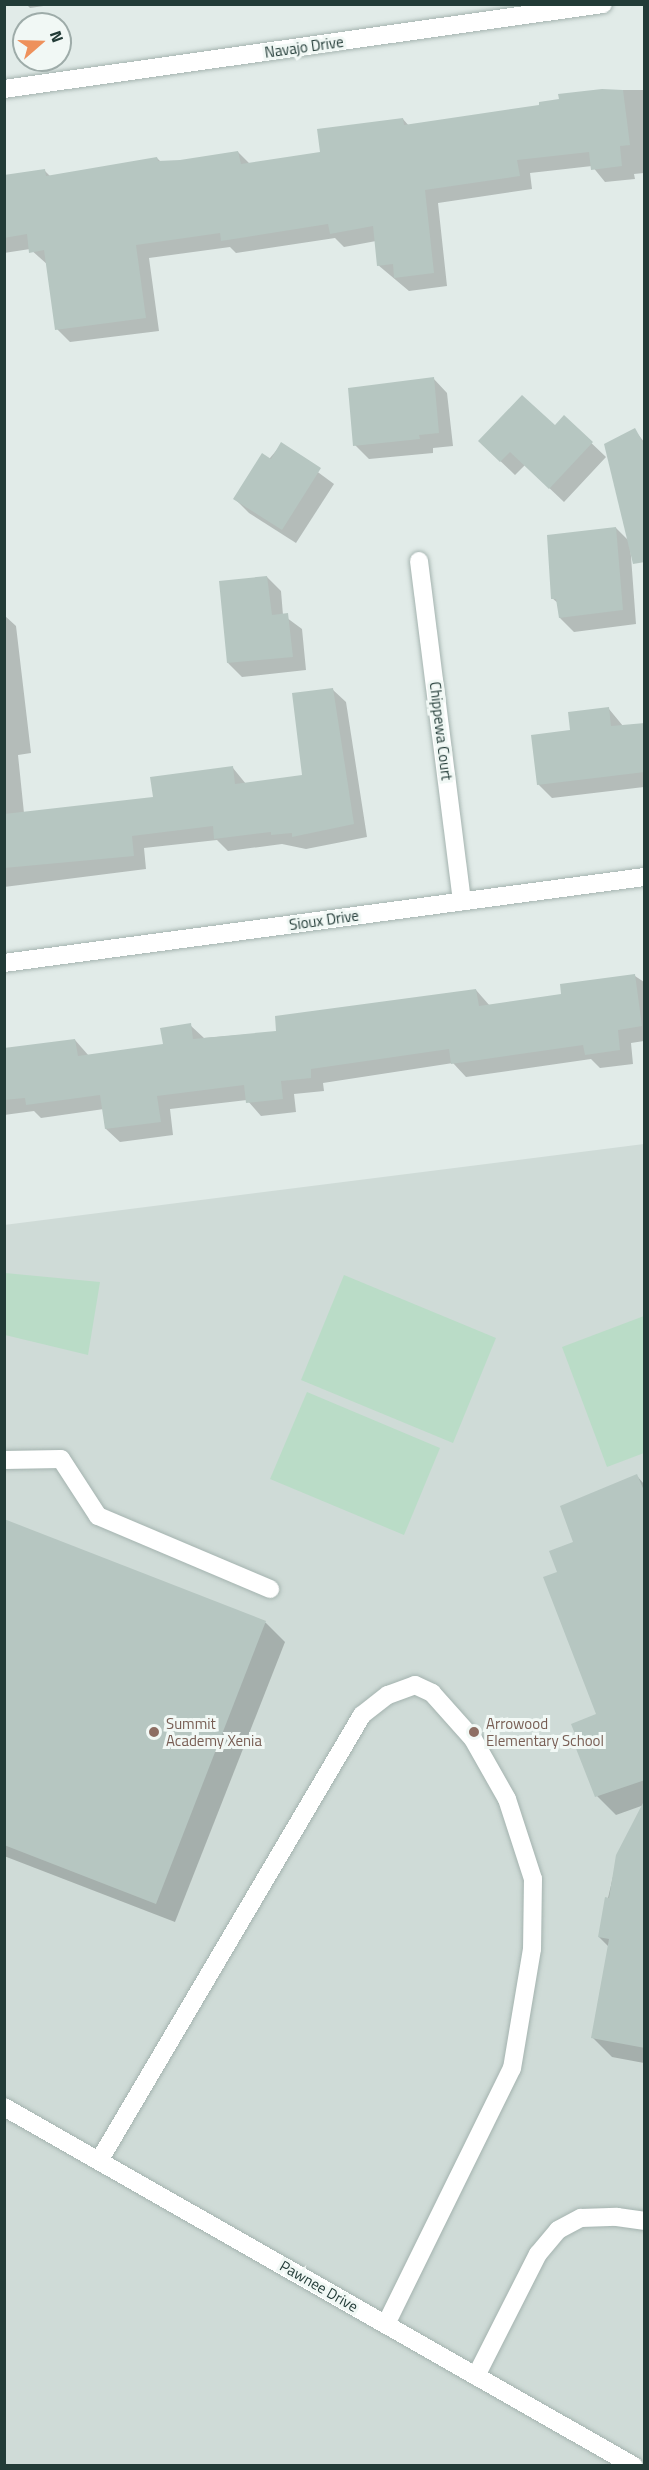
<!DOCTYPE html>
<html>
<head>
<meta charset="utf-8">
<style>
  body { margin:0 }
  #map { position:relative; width:649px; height:2470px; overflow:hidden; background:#e1ebe8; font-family:"Titillium Web",sans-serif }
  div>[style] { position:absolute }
  .built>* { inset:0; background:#cfdbd7 }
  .green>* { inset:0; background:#badcc7 }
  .shadow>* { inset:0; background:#0003 }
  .building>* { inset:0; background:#b6c6c1 }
  .roads { filter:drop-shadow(0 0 2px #a4b3af) drop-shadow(0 0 2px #a4b3af) }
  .minor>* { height:18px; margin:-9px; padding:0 9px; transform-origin:9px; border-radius:9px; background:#fff }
  .dots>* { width:16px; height:16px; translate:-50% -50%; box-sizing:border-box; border:3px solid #f1f8f5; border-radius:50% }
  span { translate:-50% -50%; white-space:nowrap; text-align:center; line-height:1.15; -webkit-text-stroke:6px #f1f8f5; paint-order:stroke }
  .street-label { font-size:15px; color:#223b37 }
  .education-label { font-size:15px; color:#785e54 }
  .left { translate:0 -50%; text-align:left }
  .frame { position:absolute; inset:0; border:6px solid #223b37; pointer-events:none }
  .north { position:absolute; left:12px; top:12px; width:60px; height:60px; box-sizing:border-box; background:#f1f8f5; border:2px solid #9eaca9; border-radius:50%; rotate:70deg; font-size:16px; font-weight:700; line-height:24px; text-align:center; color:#223b37 }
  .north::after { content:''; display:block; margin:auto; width:21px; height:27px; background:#ee915c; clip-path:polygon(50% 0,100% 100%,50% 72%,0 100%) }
</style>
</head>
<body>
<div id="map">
  <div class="built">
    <i style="clip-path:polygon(644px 1144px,644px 2465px,5px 2465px,4px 1225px)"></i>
  </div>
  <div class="green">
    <i style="clip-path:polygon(5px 1273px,100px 1282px,88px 1355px,5px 1335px)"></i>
    <i style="clip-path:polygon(344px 1275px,496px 1338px,453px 1443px,301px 1380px)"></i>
    <i style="clip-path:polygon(644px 1316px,644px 1453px,607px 1467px,562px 1347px)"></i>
    <i style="clip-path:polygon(307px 1392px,440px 1448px,404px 1535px,270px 1479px)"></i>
  </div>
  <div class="shadow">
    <i style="clip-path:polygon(26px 4px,57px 4px,30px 8px)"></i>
    <i style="clip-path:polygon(602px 90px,644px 90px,644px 173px,634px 174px,635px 179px,605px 182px,592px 166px,530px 173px,532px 189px,438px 203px,447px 286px,409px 291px,378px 265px,376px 241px,344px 247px,335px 238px,236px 253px,230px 247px,149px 258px,159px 331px,70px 342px,57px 329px,48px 265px,30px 249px,4px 253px,4px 181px,45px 171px,51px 177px,157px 158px,161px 162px,180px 162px,238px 152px,250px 164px,321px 153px,403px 119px,409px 126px,541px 107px)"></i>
    <i style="clip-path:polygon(433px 378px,447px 393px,453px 446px,433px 448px,433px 453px,369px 459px,355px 445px)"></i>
    <i style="clip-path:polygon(564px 417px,606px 457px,564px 502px,525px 465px,515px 475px,494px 455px,555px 427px)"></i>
    <i style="clip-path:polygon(634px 429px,644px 442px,644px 548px,630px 543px,636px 624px,574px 632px,560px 618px,559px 604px,552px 598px,616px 528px,629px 541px)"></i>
    <i style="clip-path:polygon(281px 445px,334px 484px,296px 543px,249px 513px,235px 499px)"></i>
    <i style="clip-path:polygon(267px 577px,281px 591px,283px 615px,302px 629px,306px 670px,242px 677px,228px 663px)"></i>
    <i style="clip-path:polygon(4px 615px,16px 626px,31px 753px,18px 755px,24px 813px,154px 799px,233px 768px,246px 784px,304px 776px,332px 689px,346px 702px,367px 837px,306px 849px,282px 844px,228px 851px,217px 840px,144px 848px,146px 869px,4px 887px)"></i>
    <i style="clip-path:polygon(609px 709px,623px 726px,644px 724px,644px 787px,552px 798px,538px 784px,572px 732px)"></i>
    <i style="clip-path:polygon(635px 976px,644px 982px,644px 1041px,631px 1043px,633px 1064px,600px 1068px,591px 1059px,466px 1077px,453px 1063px,323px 1083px,324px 1091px,294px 1094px,296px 1112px,261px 1116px,247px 1100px,170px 1109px,173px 1135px,120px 1142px,106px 1129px,104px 1109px,41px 1118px,34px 1111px,4px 1115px,4px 1049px,75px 1040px,89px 1056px,164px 1045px,190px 1025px,204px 1038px,278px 1032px,476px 990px,490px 1006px,563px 996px)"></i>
    <i style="clip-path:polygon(637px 1476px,644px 1484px,644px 1805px,616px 1815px,597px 1796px,598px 1715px,559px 1572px,575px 1543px)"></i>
    <i style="clip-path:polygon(4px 1521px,266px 1623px,285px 1642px,175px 1922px,4px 1856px)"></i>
    <i style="clip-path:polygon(644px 1834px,644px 2063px,612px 2057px,593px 2038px,609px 1947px,599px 1937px,618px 1855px)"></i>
  </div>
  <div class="building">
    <i style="clip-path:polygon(602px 89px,623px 90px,630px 145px,620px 146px,622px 166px,591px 170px,589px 152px,517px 160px,520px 176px,425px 190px,434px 273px,394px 278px,393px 264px,377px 266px,373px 226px,330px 234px,328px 224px,221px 241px,220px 233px,136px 245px,146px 318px,55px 330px,44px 250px,29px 253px,27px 234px,4px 238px,4px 175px,45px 169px,46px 176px,157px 157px,158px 161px,180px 160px,238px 151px,241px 164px,320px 152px,317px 129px,403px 118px,404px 125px,539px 105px,539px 102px,559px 99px,558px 94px)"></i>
    <i style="clip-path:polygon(434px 377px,439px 433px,419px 435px,420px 439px,353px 446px,348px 388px)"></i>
    <i style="clip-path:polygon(522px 395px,555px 425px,564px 415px,593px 442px,549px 489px,510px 452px,500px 462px,478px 441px)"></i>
    <i style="clip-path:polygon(635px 428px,645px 446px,645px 562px,633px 564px,604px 444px)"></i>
    <i style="clip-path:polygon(281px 442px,321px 468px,282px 530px,233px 499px,262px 453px,271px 459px)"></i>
    <i style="clip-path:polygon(616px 527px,623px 610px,559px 618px,556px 599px,551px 599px,547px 535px)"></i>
    <i style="clip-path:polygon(267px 576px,272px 615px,288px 613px,293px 657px,227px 663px,219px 581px)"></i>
    <i style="clip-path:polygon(333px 688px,354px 824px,292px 837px,292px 833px,271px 835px,271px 832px,214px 839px,213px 826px,132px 836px,134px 856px,4px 868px,4px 814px,153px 797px,150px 777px,233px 766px,235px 784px,302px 775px,292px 693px)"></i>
    <i style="clip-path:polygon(609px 707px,611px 726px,645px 723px,645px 772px,537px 785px,531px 735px,570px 730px,568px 712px)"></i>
    <i style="clip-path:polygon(635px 974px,642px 1026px,618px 1030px,620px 1050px,585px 1055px,583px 1045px,451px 1064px,449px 1049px,311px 1069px,311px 1078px,281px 1081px,283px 1099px,246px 1103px,244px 1085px,157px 1096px,161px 1122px,105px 1129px,100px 1095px,26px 1105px,25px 1098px,4px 1100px,4px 1048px,75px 1039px,78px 1056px,163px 1044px,160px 1028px,191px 1023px,193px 1039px,276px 1031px,275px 1016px,476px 989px,479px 1006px,561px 994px,560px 984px)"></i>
    <i style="clip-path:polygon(637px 1474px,645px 1493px,645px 1780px,595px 1797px,573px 1741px,577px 1739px,571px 1724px,596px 1714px,543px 1577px,557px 1572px,549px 1551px,573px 1542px,560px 1506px)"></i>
    <i style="clip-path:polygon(4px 1519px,266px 1621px,156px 1904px,4px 1845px)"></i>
    <i style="clip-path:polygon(645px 1799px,645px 2048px,591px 2038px,609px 1939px,598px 1937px,605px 1897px,609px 1898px,616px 1855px)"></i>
  </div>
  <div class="roads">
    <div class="minor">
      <i style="left:4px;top:89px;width:605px;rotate:-8.08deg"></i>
      <i style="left:419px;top:561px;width:343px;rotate:82.8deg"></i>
      <i style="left:4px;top:963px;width:646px;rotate:-7.65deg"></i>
      <i style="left:4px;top:1460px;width:57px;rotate:-1deg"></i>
      <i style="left:61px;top:1459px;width:68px;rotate:57deg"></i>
      <i style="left:98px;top:1516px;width:187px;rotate:23deg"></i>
      <i style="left:4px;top:2107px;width:725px;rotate:29.68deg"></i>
      <i style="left:99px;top:2161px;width:518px;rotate:-59.47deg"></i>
      <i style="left:362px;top:1715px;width:33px;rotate:-38deg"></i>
      <i style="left:388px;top:1695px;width:29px;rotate:-20deg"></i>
      <i style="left:415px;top:1685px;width:19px;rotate:25deg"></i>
      <i style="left:432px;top:1693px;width:62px;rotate:48.3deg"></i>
      <i style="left:473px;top:1739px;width:69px;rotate:60.5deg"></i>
      <i style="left:507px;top:1799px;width:84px;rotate:72deg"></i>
      <i style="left:533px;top:1879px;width:70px;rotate:90.8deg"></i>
      <i style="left:532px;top:1949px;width:121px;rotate:99.5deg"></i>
      <i style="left:512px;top:2068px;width:285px;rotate:116.2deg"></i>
      <i style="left:476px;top:2376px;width:137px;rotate:-63.1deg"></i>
      <i style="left:538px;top:2254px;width:31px;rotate:-50deg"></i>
      <i style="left:558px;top:2230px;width:26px;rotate:-28deg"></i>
      <i style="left:581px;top:2218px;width:36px;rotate:-2deg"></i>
      <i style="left:617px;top:2217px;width:27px;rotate:8deg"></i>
    </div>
  </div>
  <div class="dots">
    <i style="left:154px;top:1732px;background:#8d6e63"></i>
    <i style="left:474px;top:1732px;background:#8d6e63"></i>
  </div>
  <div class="street-label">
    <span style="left:304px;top:47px;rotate:-8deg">Navajo Drive</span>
    <span style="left:441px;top:731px;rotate:83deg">Chippewa Court</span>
    <span style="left:324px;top:920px;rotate:-8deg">Sioux Drive</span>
    <span style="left:319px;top:2286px;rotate:30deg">Pawnee Drive</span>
  </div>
  <div class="education-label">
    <span class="left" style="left:166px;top:1732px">Summit<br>Academy Xenia</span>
    <span class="left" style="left:486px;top:1732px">Arrowood<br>Elementary School</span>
  </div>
  <div class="frame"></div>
  <div class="north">N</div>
</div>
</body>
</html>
